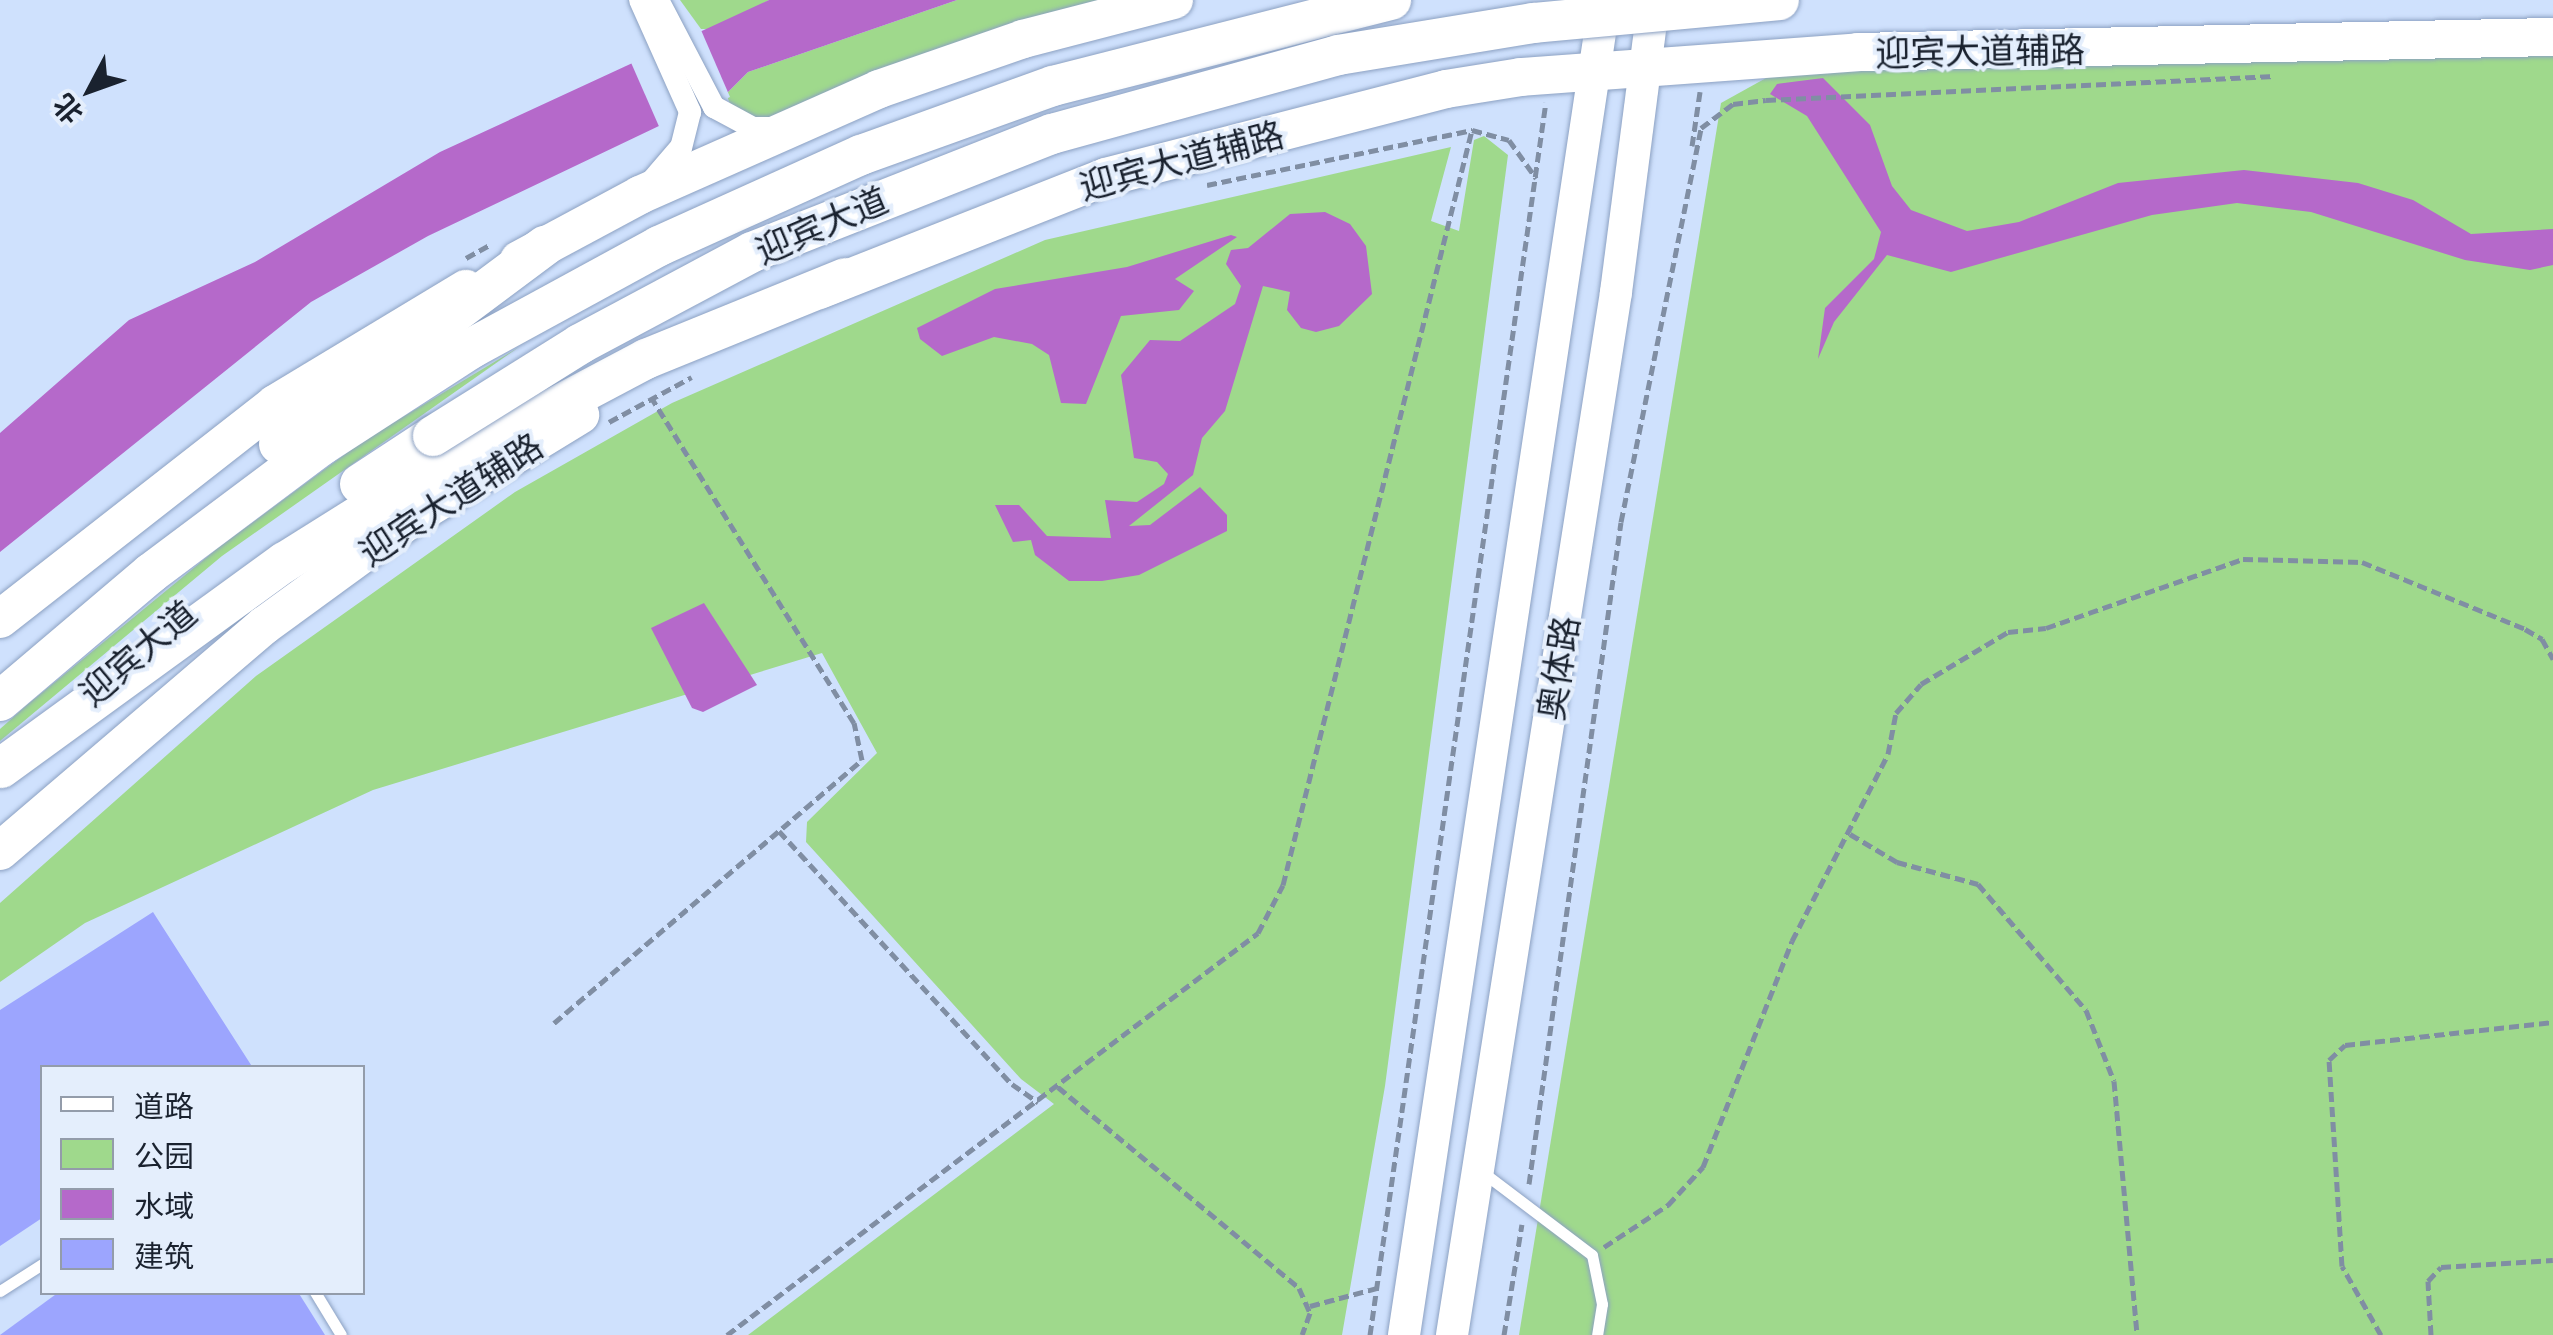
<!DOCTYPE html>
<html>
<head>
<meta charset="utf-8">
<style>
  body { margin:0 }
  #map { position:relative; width:2553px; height:1335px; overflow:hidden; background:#cfe1fd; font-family:Lato,"Noto Sans SC",sans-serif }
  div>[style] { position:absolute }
  .green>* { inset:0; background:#9fd98c }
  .water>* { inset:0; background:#b569ca }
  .pier>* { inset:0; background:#cfe1fd }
  .building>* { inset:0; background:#9ca5fe }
  .path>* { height:5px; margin-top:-2.5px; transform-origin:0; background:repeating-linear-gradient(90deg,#808ea3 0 10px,transparent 0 15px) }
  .roads { filter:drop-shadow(0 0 2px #8ca1c2) drop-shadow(0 0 2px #8ca1c2) }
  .service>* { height:11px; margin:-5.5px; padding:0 5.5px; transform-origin:5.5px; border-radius:5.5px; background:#fff }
  .minor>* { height:22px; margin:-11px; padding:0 11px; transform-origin:11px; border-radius:11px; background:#fff }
  .secondary>* { height:32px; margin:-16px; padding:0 16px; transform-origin:16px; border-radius:16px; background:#fff }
  .primary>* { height:38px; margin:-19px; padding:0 19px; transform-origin:19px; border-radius:19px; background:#fff }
  .trunk>* { height:40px; margin:-20px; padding:0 20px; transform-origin:20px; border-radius:20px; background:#fff }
  .bridges { filter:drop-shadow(0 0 2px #8ca1c2) drop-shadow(0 0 2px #8ca1c2) }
  .trunk-bridge>* { height:40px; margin:-20px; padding:0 20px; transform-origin:20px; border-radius:20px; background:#fff }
  span { translate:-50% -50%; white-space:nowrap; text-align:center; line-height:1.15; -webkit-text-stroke:8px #e4eefc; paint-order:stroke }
  .street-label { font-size:35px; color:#1a222f }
  .legend { position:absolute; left:40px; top:1065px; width:325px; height:230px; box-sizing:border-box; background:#e4eefc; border:2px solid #939caa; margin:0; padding:12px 18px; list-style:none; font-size:30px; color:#1a222f }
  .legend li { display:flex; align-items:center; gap:20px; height:50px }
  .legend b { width:50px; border:2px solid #939caa }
  .north { position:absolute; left:40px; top:40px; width:100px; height:100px; -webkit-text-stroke:8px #e4eefc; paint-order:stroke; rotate:229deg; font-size:28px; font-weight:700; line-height:40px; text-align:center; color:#1a222f }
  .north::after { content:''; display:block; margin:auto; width:35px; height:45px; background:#1a222f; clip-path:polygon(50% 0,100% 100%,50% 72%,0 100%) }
</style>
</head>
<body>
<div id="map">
  <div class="green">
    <i style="clip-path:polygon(680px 0,769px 0,717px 29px,701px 29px)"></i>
    <i style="clip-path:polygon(957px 0,1169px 0,757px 146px,739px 125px,726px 94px,748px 72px)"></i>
    <i style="clip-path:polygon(2553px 28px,2553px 1335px,1519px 1335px,1721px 103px,1831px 42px)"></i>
    <i style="clip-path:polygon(1484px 136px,1508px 155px,1385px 1086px,1342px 1335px,748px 1335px,1054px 1104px,1021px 1079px,806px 842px,807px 822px,877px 753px,822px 653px,373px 790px,85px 923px,0 982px,0 903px,256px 676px,515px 492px,672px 403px,1045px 240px,1451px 147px,1431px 221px,1459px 231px,1474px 140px)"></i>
    <i style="clip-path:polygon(519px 347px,222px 556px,0 741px,0 729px,27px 705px,218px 548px,363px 441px)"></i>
  </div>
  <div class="water">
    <i style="clip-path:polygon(769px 0,957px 0,748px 72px,726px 94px,428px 236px,311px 302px,0 552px,0 433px,129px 320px,255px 262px,440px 152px)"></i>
    <i style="clip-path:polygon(1823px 78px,1870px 125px,1892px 186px,1911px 210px,1967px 231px,2019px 222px,2118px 183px,2244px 170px,2358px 183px,2413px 200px,2471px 234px,2553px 229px,2553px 265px,2530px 270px,2465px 260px,2311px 212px,2237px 203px,2152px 215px,1951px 272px,1887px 255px,1834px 322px,1818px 359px,1825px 308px,1874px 259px,1881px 232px,1807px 116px,1770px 94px,1777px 84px)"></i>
    <i style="clip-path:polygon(1325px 212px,1350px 224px,1366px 246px,1372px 294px,1339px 326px,1316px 332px,1301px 328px,1287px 310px,1290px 292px,1263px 286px,1225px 411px,1202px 438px,1193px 475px,1129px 526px,1150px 525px,1200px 487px,1227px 515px,1227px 531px,1139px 575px,1102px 581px,1069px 581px,1035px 555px,1031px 540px,1013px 542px,995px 505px,1019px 505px,1047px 536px,1111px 538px,1105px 500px,1137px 502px,1164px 484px,1168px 474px,1157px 462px,1134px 458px,1121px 375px,1150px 340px,1180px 341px,1235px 304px,1241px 286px,1226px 264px,1231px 250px,1248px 248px,1290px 214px)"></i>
    <i style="clip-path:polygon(1231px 235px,1237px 237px,1175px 279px,1194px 291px,1179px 310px,1121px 316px,1086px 404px,1061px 403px,1049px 355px,1032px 344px,994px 337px,942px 356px,920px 339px,917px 328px,995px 289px,1127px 267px)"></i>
    <i style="clip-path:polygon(704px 603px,757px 685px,703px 712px,692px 708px,651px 628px)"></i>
  </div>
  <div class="pier">
    <i style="clip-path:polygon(701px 30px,730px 97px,661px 131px,629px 58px)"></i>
  </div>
  <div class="building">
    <i style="clip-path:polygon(153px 912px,253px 1068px,42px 1068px,42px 1218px,0 1246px,0 1010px)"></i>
    <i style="clip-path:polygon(59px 1292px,298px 1292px,325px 1335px,0 1335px)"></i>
  </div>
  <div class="path">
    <i style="left:1692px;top:146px;width:55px;rotate:-81.6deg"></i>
    <i style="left:1207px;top:185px;width:271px;rotate:-11.7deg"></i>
    <i style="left:1472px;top:130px;width:38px;rotate:15deg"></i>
    <i style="left:1509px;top:140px;width:47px;rotate:54.6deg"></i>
    <i style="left:466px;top:258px;width:29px;rotate:-29deg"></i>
    <i style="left:609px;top:422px;width:94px;rotate:-28.5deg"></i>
    <i style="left:779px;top:831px;width:344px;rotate:47.4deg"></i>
    <i style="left:1012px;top:1084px;width:32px;rotate:35deg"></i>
    <i style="left:1850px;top:834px;width:55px;rotate:30.8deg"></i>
    <i style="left:1897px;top:862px;width:84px;rotate:15.2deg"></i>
    <i style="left:1978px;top:884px;width:166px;rotate:49.4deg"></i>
    <i style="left:2086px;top:1010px;width:76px;rotate:68.5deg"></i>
    <i style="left:2114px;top:1081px;width:255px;rotate:84.8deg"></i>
    <i style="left:554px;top:1023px;width:405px;rotate:-40.5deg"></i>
    <i style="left:862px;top:760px;width:38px;rotate:-102deg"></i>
    <i style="left:854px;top:723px;width:383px;rotate:-121.9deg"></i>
    <i style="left:1058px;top:1087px;width:314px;rotate:39.8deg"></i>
    <i style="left:1299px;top:1288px;width:27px;rotate:66deg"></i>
    <i style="left:1310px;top:1313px;width:23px;rotate:110deg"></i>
    <i style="left:1529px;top:1184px;width:668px;rotate:-82.09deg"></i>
    <i style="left:1621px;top:522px;width:402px;rotate:-78.5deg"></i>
    <i style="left:1701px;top:128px;width:40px;rotate:-37deg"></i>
    <i style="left:1733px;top:104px;width:33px;rotate:-7deg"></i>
    <i style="left:1766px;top:100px;width:509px;rotate:-2.7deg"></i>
    <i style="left:1604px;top:1247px;width:77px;rotate:-33.3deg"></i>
    <i style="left:1668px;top:1205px;width:52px;rotate:-47.4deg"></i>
    <i style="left:1703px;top:1167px;width:243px;rotate:-68.5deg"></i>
    <i style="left:1792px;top:941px;width:210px;rotate:-62.8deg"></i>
    <i style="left:1888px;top:754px;width:42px;rotate:-79deg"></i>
    <i style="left:1896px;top:713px;width:38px;rotate:-49deg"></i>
    <i style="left:1921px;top:684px;width:101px;rotate:-30.9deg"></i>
    <i style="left:2008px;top:632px;width:38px;rotate:-6deg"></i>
    <i style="left:2046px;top:628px;width:209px;rotate:-19.3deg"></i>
    <i style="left:2243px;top:559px;width:119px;rotate:1.4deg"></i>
    <i style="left:2362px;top:562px;width:176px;rotate:22.3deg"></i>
    <i style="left:2525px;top:629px;width:20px;rotate:30deg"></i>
    <i style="left:2542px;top:639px;width:23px;rotate:61deg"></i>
    <i style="left:1310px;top:1306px;width:69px;rotate:-15deg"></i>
    <i style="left:727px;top:1335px;width:666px;rotate:-37.13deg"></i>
    <i style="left:1258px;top:933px;width:54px;rotate:-62.5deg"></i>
    <i style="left:1283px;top:885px;width:778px;rotate:-75.95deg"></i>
    <i style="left:1370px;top:1335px;width:1245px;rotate:-81.88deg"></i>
    <i style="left:1504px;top:1335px;width:112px;rotate:-80.8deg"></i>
    <i style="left:2381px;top:1335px;width:79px;rotate:-119.5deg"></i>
    <i style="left:2342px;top:1266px;width:206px;rotate:-93.6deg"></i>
    <i style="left:2329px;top:1060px;width:22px;rotate:-43deg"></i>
    <i style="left:2345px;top:1045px;width:209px;rotate:-6.3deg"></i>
    <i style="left:2431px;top:1335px;width:54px;rotate:-93.2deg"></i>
    <i style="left:2428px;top:1281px;width:19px;rotate:-47deg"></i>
    <i style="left:2441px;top:1267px;width:112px;rotate:-3.6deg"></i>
  </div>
  <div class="roads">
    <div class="service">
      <i style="left:1481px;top:1171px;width:139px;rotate:37.1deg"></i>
      <i style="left:1592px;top:1255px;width:50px;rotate:78.5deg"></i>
      <i style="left:1602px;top:1304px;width:31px;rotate:99deg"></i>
      <i style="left:0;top:1291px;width:50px;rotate:-32.7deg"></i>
      <i style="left:315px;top:1292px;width:50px;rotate:58.8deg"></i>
    </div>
    <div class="minor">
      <i style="left:640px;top:0;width:123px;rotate:65.9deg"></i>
      <i style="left:690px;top:112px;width:36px;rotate:104deg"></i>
      <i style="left:681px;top:147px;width:48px;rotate:130.7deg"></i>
      <i style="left:658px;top:0;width:121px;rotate:62.4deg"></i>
      <i style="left:714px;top:107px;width:44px;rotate:28.3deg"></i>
      <i style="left:753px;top:128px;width:23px"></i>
    </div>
    <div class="secondary">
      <i style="left:1404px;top:1335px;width:1350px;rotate:-81.44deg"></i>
      <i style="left:1452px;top:1335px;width:1056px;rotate:-81.06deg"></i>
      <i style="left:1616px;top:292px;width:294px;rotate:-82.6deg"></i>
    </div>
    <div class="primary">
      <i style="left:519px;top:260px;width:137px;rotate:-28.2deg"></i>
      <i style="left:640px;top:195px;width:261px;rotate:-23.9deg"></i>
      <i style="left:879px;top:89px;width:152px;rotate:-19.1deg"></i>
      <i style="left:1023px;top:39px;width:156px;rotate:-14.5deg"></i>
      <i style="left:819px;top:290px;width:308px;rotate:-21.5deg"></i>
      <i style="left:1106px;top:177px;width:351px;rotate:-14.5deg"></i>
      <i style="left:1446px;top:89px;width:76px;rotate:-9.1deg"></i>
      <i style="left:1521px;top:77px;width:338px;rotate:-4.2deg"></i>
      <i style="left:1858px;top:52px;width:695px;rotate:-1.24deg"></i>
      <i style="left:0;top:619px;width:349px;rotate:-38deg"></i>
      <i style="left:275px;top:404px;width:223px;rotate:-31.1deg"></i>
      <i style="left:0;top:851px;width:348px;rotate:-40.5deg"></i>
      <i style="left:265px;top:625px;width:183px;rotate:-36.1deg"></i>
      <i style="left:413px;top:517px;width:196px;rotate:-31.4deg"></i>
    </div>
    <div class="trunk">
      <i style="left:279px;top:444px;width:332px;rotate:-36.7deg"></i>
      <i style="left:360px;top:484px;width:87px;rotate:-33.3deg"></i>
      <i style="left:0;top:701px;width:198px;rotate:-40.3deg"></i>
      <i style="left:151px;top:573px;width:214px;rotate:-36.8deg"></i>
      <i style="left:322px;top:445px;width:179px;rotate:-32.9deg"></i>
      <i style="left:472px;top:348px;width:213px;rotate:-28.6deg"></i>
      <i style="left:659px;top:246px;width:222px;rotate:-24.3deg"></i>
      <i style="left:861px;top:155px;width:204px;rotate:-19.8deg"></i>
      <i style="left:1053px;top:86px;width:349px;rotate:-14.3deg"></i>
      <i style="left:1px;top:768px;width:351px;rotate:-36deg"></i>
      <i style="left:285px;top:562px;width:143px;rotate:-32.1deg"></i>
      <i style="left:406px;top:486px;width:272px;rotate:-27.9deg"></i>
      <i style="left:646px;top:359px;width:215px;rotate:-22.1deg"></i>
    </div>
  </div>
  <div class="bridges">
    <div class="trunk-bridge">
      <i style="left:433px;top:436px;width:173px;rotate:-32deg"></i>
      <i style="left:580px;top:344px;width:195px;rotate:-28.1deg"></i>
      <i style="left:752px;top:252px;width:322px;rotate:-21.5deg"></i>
      <i style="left:1052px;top:134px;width:297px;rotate:-15.4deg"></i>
      <i style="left:1338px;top:55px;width:198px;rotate:-9.3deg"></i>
      <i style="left:1533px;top:23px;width:247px;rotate:-5.3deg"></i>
    </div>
  </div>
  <div class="street-label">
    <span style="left:1980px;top:50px;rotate:-1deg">迎宾大道辅路</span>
    <span style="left:1181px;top:159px;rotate:-15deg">迎宾大道辅路</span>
    <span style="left:821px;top:224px;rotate:-23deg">迎宾大道</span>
    <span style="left:450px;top:498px;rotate:-33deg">迎宾大道辅路</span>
    <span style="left:137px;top:652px;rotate:-40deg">迎宾大道</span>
    <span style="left:1557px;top:668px;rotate:-81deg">奥体路</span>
  </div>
  <ul class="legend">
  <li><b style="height:12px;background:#fff"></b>道路</li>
  <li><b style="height:28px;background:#9fd98c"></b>公园</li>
  <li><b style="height:28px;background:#b569ca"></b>水域</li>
  <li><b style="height:28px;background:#9ca5fe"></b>建筑</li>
  </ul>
  <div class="north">北</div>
</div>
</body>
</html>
